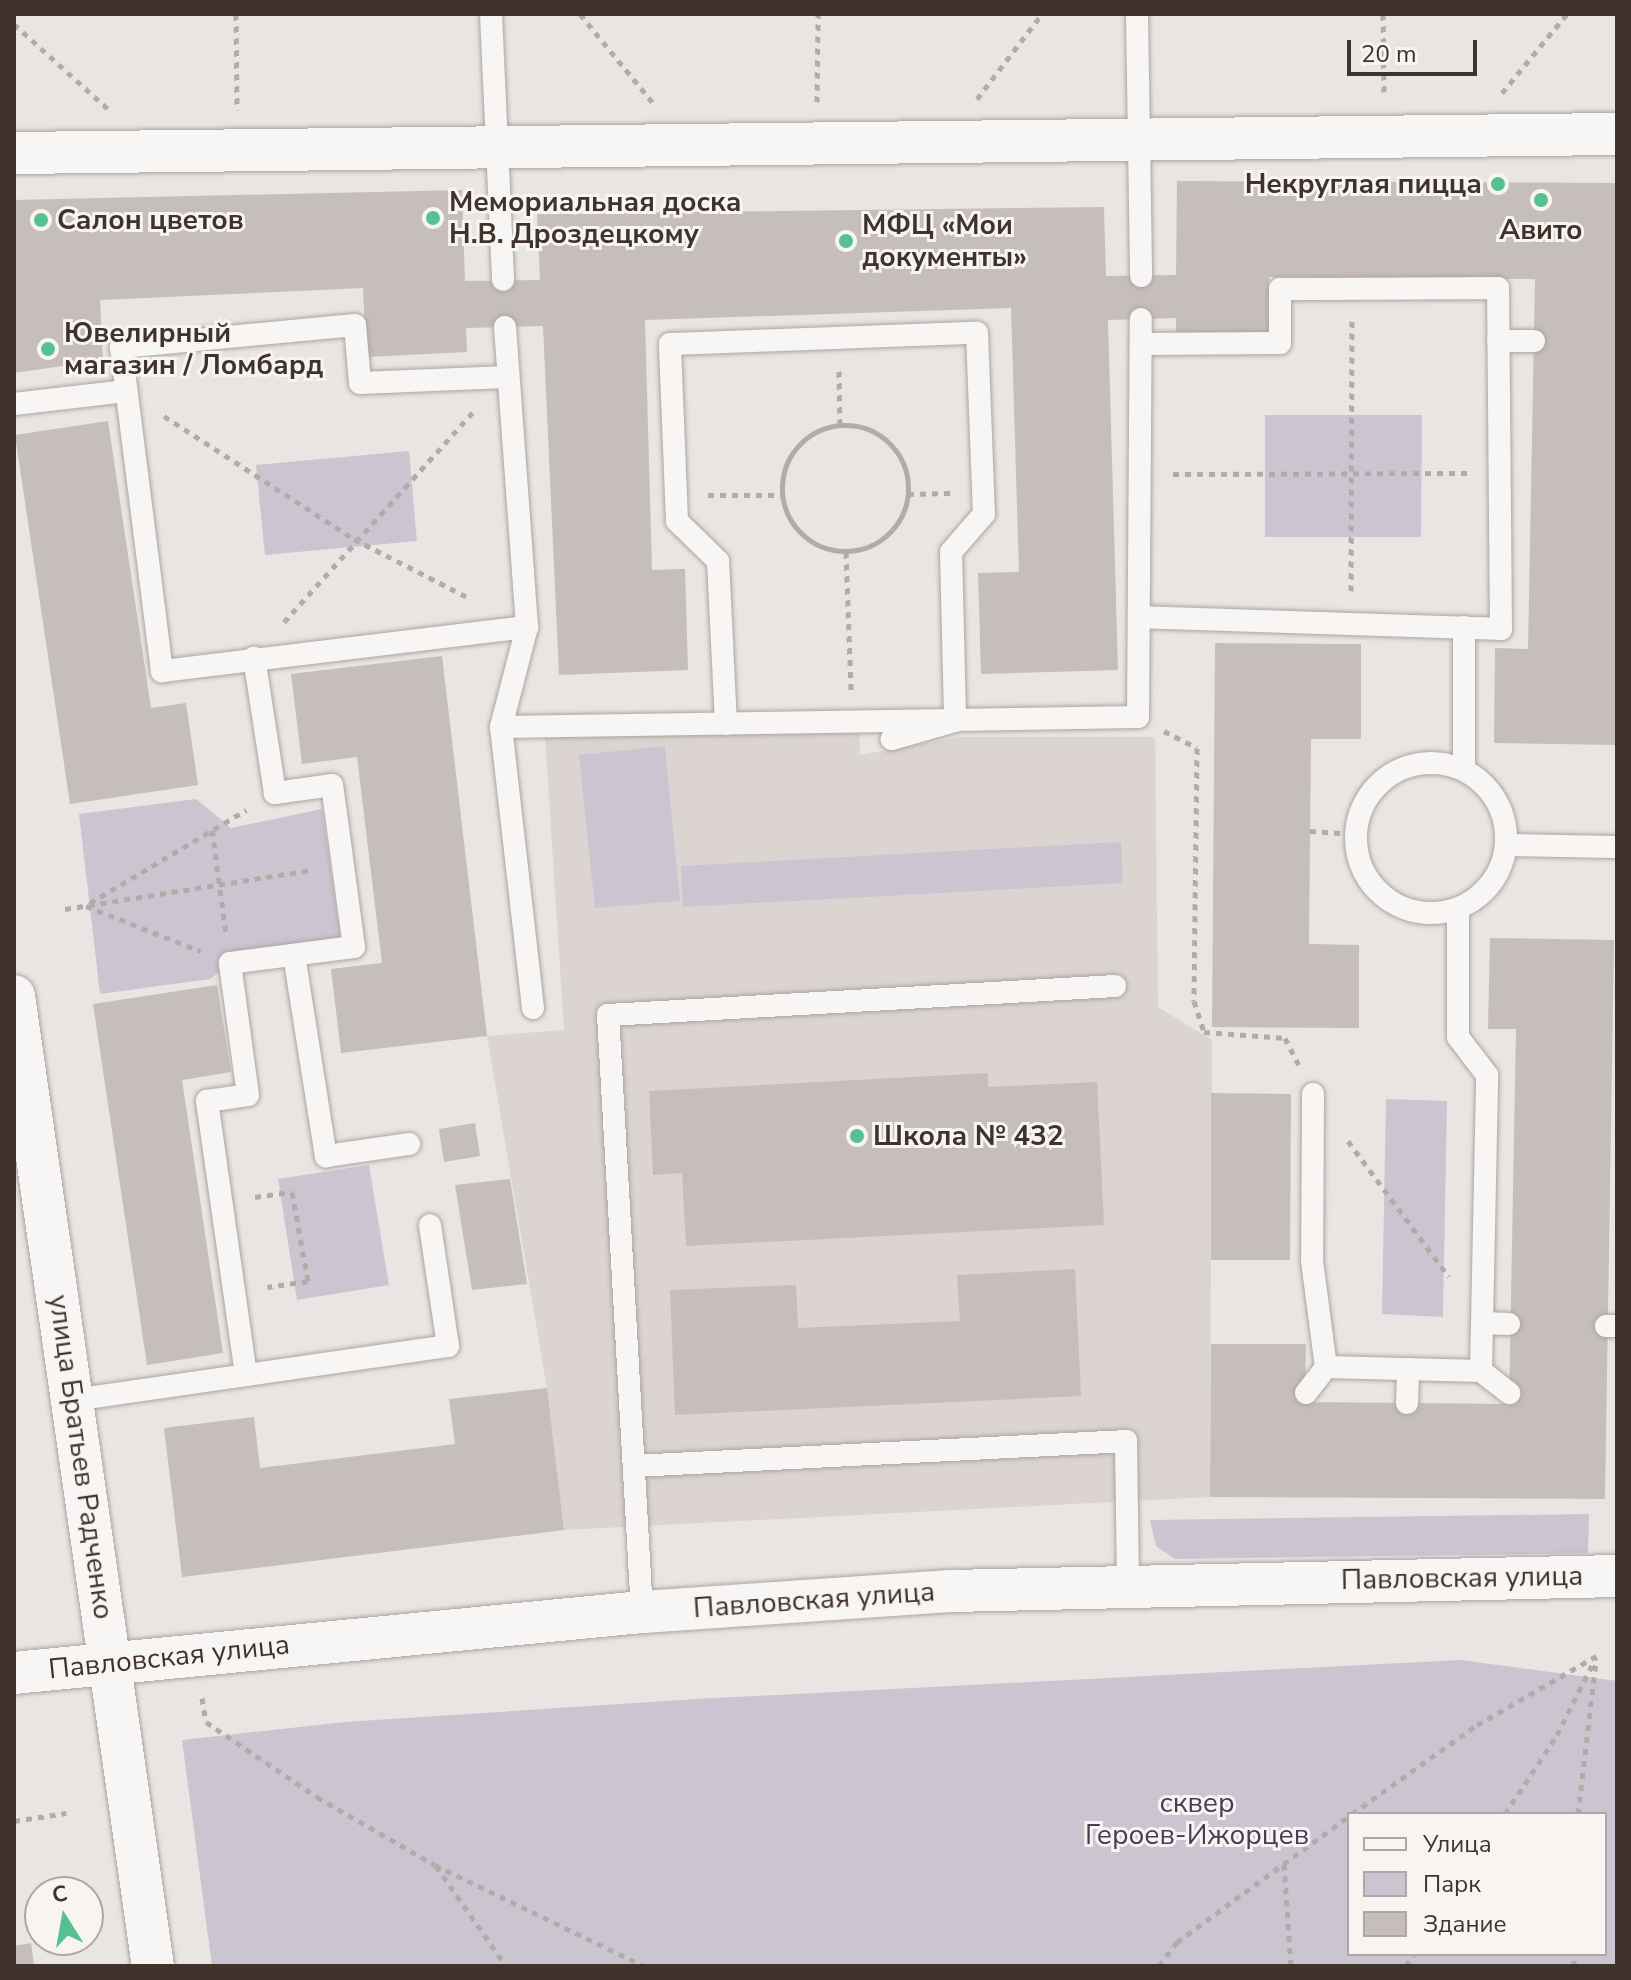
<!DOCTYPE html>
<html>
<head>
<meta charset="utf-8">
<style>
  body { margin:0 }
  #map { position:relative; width:1631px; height:1980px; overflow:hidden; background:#e9e5e3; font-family:"Nunito Sans",sans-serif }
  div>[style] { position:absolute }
  .built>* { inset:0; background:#dbd4d1 }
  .green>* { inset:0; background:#cbc5d2 }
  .building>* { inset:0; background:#c6beba }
  .path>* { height:5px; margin-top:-2.5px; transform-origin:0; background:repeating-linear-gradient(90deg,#b2aca9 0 6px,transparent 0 12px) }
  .path>.ring { margin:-2.5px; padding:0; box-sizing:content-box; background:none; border:5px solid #b2aca9; border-radius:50% }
  .roads { filter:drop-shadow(0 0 2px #aca5a1) drop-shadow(0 0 2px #aca5a1) }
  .service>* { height:22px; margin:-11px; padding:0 11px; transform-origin:11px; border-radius:11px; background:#f8f6f5 }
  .service>.ring { margin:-11px; padding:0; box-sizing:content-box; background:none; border:22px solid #f8f6f5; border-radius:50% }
  .minor>* { height:42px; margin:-21px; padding:0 21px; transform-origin:21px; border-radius:21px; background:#f8f6f5 }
  .dots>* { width:22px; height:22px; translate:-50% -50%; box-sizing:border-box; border:4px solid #f7f4f2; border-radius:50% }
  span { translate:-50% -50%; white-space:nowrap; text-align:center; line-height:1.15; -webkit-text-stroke:6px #f7f4f2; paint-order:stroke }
  .poi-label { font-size:28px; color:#40332c; font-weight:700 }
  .right { translate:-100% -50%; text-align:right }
  .left { translate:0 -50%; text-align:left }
  .street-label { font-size:28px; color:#40332c }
  .park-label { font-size:28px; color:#4b3b5a }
  .frame { position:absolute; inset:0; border:16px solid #40332c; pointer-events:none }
  .legend { position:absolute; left:1347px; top:1812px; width:260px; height:144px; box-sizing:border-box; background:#f7f4f2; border:2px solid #aea7a3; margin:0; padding:10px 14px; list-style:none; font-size:24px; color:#40332c }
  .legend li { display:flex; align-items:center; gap:16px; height:40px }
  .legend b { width:40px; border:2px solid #aea7a3 }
  .north { position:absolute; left:24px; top:1876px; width:80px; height:80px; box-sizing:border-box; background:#f7f4f2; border:2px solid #aea7a3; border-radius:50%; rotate:349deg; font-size:22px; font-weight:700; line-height:32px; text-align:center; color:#40332c }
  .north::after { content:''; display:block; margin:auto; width:28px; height:36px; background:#56c190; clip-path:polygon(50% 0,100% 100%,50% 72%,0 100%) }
  .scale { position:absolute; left:1347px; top:40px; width:130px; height:36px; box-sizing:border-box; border:4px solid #40332c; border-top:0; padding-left:10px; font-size:24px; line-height:28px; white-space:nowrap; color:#40332c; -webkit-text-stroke:6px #f7f4f2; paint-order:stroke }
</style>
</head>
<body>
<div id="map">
  <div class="built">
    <i style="clip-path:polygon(859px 733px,860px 755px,961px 737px,1155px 737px,1158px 1007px,1212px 1040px,1210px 1497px,564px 1530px,547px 1388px,487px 1036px,564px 1030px,545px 736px)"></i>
  </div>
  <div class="green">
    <i style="clip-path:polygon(1265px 415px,1422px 415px,1421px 537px,1265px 537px)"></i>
    <i style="clip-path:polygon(409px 451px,417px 541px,265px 555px,256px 465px)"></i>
    <i style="clip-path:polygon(665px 746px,680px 901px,595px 908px,579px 755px)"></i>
    <i style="clip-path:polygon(196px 799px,231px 828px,322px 809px,341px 942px,239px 956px,210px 979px,100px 994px,79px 814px)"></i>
    <i style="clip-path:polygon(1121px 842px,1123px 883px,683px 907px,681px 866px)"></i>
    <i style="clip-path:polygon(1386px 1099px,1447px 1101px,1443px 1317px,1382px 1314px)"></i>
    <i style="clip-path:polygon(369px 1165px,389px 1285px,297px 1300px,278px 1179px)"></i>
    <i style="clip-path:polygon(1589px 1514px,1588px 1553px,1175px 1559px,1156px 1546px,1150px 1520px)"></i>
    <i style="clip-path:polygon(evenodd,1460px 1660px,1617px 1681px,1617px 1966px,212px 1966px,182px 1740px,345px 1722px,696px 1699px,1460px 1660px,1605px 1814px,1605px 1954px,1349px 1954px,1349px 1814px,1605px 1814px)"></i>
  </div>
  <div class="building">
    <i style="clip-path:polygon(1177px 181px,1617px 183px,1617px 745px,1494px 743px,1495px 648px,1528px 649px,1535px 279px,1269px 277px,1269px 333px,1176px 332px,1176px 318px,1108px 320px,1118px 670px,981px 674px,978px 573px,1019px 572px,1011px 308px,645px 320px,652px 570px,685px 569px,688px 670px,559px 675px,543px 326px,466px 328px,467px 352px,366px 357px,363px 288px,100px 300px,103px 360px,14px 373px,14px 200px,462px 190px,465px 281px,540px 280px,537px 214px,1104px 207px,1106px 276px,1176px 275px)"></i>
    <i style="clip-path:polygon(108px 421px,151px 708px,186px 703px,198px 785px,70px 804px,15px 435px)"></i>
    <i style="clip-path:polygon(1215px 643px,1361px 644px,1361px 739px,1311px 739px,1309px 944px,1359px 945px,1359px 1028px,1212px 1027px)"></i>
    <i style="clip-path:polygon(442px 656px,487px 1036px,341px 1053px,331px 969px,382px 963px,357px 757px,302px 764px,291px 674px)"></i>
    <i style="clip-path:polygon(1490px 938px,1614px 940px,1605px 1499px,1210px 1497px,1211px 1344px,1306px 1344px,1305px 1402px,1509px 1404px,1516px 1029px,1488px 1029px)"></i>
    <i style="clip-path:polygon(217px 985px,231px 1072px,182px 1080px,223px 1353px,147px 1365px,93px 1004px)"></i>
    <i style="clip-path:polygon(988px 1073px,988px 1087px,1097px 1082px,1104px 1225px,686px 1246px,682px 1173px,653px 1175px,649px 1091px)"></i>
    <i style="clip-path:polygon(1211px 1093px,1291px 1094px,1290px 1260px,1211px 1260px)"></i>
    <i style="clip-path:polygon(475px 1123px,480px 1156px,444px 1162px,439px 1129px)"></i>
    <i style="clip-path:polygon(510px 1179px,527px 1284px,472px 1290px,455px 1185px)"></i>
    <i style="clip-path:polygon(1075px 1269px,1081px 1396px,675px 1415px,670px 1290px,796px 1285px,798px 1328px,960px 1321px,957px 1275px)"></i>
    <i style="clip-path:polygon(547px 1388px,564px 1530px,182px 1577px,164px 1428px,254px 1417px,260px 1468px,455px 1444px,449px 1399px)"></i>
    <i style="clip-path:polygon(31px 1943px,34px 1966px,14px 1966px,14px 1946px)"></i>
  </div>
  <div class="path">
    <i style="left:236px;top:14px;width:96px;rotate:89.4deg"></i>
    <i style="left:580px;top:14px;width:117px;rotate:50.6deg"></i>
    <i style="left:1383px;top:14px;width:79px;rotate:89.3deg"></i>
    <i style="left:14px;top:24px;width:127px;rotate:42.1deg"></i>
    <i style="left:1502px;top:93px;width:102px;rotate:-50.6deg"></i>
    <i style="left:977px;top:99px;width:107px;rotate:-52.6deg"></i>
    <i style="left:817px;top:102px;width:88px;rotate:-89.3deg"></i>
    <i style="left:839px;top:371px;width:55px;rotate:89deg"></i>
    <i style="left:164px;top:416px;width:226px;rotate:32.9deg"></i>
    <i style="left:354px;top:539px;width:131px;rotate:27.1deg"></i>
    <i class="ring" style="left:782px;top:425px;width:121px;height:121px"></i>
    <i style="left:1173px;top:474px;width:294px;rotate:-0.2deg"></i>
    <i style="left:908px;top:494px;width:43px;rotate:-1.3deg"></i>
    <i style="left:708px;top:495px;width:75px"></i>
    <i style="left:846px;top:552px;width:138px;rotate:87.9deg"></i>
    <i style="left:1351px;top:591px;width:270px;rotate:-89.8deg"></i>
    <i style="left:284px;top:622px;width:283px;rotate:-48deg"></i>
    <i style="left:1164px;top:731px;width:37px;rotate:27deg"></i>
    <i style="left:1197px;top:748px;width:253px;rotate:90.7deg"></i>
    <i style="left:1194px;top:1001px;width:33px;rotate:72deg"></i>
    <i style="left:1204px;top:1032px;width:81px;rotate:4.2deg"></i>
    <i style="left:1285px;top:1038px;width:31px;rotate:63deg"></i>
    <i style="left:212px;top:830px;width:104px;rotate:82.3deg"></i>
    <i style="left:1310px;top:831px;width:46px;rotate:3.7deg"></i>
    <i style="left:90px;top:903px;width:182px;rotate:-30.8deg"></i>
    <i style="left:86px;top:906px;width:123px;rotate:21.5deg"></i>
    <i style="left:65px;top:909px;width:248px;rotate:-9deg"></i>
    <i style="left:1348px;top:1141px;width:169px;rotate:53.4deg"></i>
    <i style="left:255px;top:1197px;width:37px;rotate:-8deg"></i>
    <i style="left:292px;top:1192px;width:90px;rotate:79.8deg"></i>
    <i style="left:308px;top:1281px;width:41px;rotate:171.7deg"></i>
    <i style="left:202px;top:1698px;width:24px;rotate:81deg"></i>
    <i style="left:206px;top:1722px;width:134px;rotate:34deg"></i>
    <i style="left:317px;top:1797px;width:136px;rotate:30deg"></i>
    <i style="left:435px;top:1865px;width:232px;rotate:25.8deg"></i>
    <i style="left:1352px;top:1814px;width:153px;rotate:-35.5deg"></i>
    <i style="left:1477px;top:1725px;width:138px;rotate:-30.1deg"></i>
    <i style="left:1505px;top:1814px;width:95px;rotate:-56.6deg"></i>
    <i style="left:1557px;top:1735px;width:87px;rotate:-63.4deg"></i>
    <i style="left:1578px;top:1814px;width:154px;rotate:-83.3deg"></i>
    <i style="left:14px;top:1821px;width:53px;rotate:-8.7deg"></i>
    <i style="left:1284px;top:1864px;width:102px;rotate:86.1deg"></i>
    <i style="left:436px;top:1866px;width:122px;rotate:55deg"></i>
    <i style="left:1159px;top:1966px;width:30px;rotate:-53deg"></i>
    <i style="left:1177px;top:1942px;width:213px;rotate:-36.2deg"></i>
    <i style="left:1406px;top:1966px;width:14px;rotate:-56deg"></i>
    <i style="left:1574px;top:1966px;width:12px;rotate:-90deg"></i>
  </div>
  <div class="roads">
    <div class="service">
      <i style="left:491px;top:14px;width:266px;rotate:87.4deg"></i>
      <i style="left:1137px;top:14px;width:262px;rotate:89.1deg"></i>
      <i style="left:505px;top:327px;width:301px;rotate:85.8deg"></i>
      <i style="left:527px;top:627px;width:103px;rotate:104.6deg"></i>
      <i style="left:501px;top:727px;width:283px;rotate:83.5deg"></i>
      <i style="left:1498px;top:341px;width:36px"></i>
      <i style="left:507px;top:377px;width:147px;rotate:177.7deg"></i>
      <i style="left:360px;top:383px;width:58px;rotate:-94.9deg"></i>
      <i style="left:355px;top:325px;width:235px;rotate:174.6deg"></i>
      <i style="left:121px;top:347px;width:327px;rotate:82.8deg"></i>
      <i style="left:162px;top:671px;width:368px;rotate:-6.9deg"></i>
      <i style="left:14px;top:404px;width:113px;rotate:-6.6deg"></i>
      <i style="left:1139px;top:617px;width:362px;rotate:1.9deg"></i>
      <i style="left:1501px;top:629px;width:341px;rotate:-90.5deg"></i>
      <i style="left:1498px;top:288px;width:218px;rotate:179.7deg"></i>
      <i style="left:1280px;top:289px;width:54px;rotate:90deg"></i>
      <i style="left:1280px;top:343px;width:139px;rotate:179.6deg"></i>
      <i style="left:726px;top:724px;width:163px;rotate:-92.8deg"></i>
      <i style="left:718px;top:561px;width:57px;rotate:-135.7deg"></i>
      <i style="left:677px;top:521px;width:177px;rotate:-92.3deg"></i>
      <i style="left:670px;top:344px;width:307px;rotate:-2.1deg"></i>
      <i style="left:977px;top:333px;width:181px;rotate:87.8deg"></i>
      <i style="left:984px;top:514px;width:50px;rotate:131deg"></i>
      <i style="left:951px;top:552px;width:169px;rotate:88.6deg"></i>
      <i style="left:955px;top:721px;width:66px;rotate:164.1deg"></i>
      <i style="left:501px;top:727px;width:637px;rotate:-0.9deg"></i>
      <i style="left:1138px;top:717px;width:398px;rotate:-89.6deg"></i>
      <i class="ring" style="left:1356px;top:763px;width:128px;height:128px"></i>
      <i style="left:1464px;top:768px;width:141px;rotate:-90deg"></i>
      <i style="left:1506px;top:845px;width:111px;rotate:1deg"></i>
      <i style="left:294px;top:955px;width:204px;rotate:81deg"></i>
      <i style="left:326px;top:1156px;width:84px;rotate:-8.2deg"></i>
      <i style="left:1313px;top:1094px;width:167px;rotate:90.3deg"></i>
      <i style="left:1312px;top:1261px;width:107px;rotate:82.5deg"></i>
      <i style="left:1326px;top:1367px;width:155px;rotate:1.5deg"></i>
      <i style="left:1481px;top:1371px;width:296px;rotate:-88.8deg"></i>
      <i style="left:1487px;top:1075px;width:48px;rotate:-127.3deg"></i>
      <i style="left:1458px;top:1037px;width:127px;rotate:-90deg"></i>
      <i style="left:1482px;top:1323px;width:27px;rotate:2deg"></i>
      <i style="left:1606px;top:1326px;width:11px"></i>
      <i style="left:1481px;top:1371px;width:36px;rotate:38deg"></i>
      <i style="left:246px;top:1375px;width:277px;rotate:-98.1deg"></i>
      <i style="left:207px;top:1101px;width:41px;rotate:-8.3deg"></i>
      <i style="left:248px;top:1095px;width:133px;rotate:-97.8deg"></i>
      <i style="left:230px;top:963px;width:125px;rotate:-7.4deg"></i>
      <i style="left:354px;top:947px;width:163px;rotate:-97.7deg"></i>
      <i style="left:332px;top:785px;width:58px;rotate:172deg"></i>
      <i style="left:275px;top:793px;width:137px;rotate:-98.8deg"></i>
      <i style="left:1306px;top:1393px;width:33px;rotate:-52deg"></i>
      <i style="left:73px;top:1400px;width:379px;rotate:-8.2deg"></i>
      <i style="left:448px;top:1346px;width:122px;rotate:-98.5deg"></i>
      <i style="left:1407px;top:1403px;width:34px;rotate:-88deg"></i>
      <i style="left:634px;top:1466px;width:493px;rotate:-2.9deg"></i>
      <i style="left:1126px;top:1441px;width:143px;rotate:89.2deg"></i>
      <i style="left:642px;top:1612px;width:598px;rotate:-93.26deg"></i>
      <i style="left:608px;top:1015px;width:508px;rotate:-3.27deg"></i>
    </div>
    <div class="minor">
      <i style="left:14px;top:153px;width:1603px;rotate:-0.68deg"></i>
      <i style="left:14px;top:996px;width:980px;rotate:81.85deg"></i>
      <i style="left:14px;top:1673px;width:631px;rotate:-5.55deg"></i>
      <i style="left:642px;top:1612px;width:310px;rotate:-3.9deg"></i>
      <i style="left:951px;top:1591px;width:666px;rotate:-1.29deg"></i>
    </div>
  </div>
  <div class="dots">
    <i style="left:1498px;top:184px;background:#56c190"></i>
    <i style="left:1541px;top:200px;background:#56c190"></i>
    <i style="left:433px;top:218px;background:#56c190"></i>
    <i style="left:41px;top:220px;background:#56c190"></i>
    <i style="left:846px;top:241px;background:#56c190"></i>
    <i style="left:48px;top:349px;background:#56c190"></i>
    <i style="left:857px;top:1136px;background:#56c190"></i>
  </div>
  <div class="poi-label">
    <span class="right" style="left:1482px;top:184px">Некруглая пицца</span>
    <span class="left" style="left:449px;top:218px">Мемориальная доска<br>Н.В. Дроздецкому</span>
    <span class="left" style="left:57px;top:220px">Салон цветов</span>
    <span class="left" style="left:862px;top:241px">МФЦ «Мои<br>документы»</span>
    <span style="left:1541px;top:230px">Авито</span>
    <span class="left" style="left:64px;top:349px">Ювелирный<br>магазин / Ломбард</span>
    <span class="left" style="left:873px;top:1136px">Школа № 432</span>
  </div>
  <div class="street-label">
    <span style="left:81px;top:1457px;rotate:82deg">улица Братьев Радченко</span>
    <span style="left:1462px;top:1578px;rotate:-1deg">Павловская улица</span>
    <span style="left:814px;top:1600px;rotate:-4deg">Павловская улица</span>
    <span style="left:169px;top:1657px;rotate:-6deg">Павловская улица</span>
  </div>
  <div class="park-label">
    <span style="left:1197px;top:1819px">сквер<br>Героев-Ижорцев</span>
  </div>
  <div class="frame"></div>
  <ul class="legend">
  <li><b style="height:10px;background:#f8f6f5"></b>Улица</li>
  <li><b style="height:22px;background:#cbc5d2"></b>Парк</li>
  <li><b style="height:22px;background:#c6beba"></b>Здание</li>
  </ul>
  <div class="north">С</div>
  <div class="scale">20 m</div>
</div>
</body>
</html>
